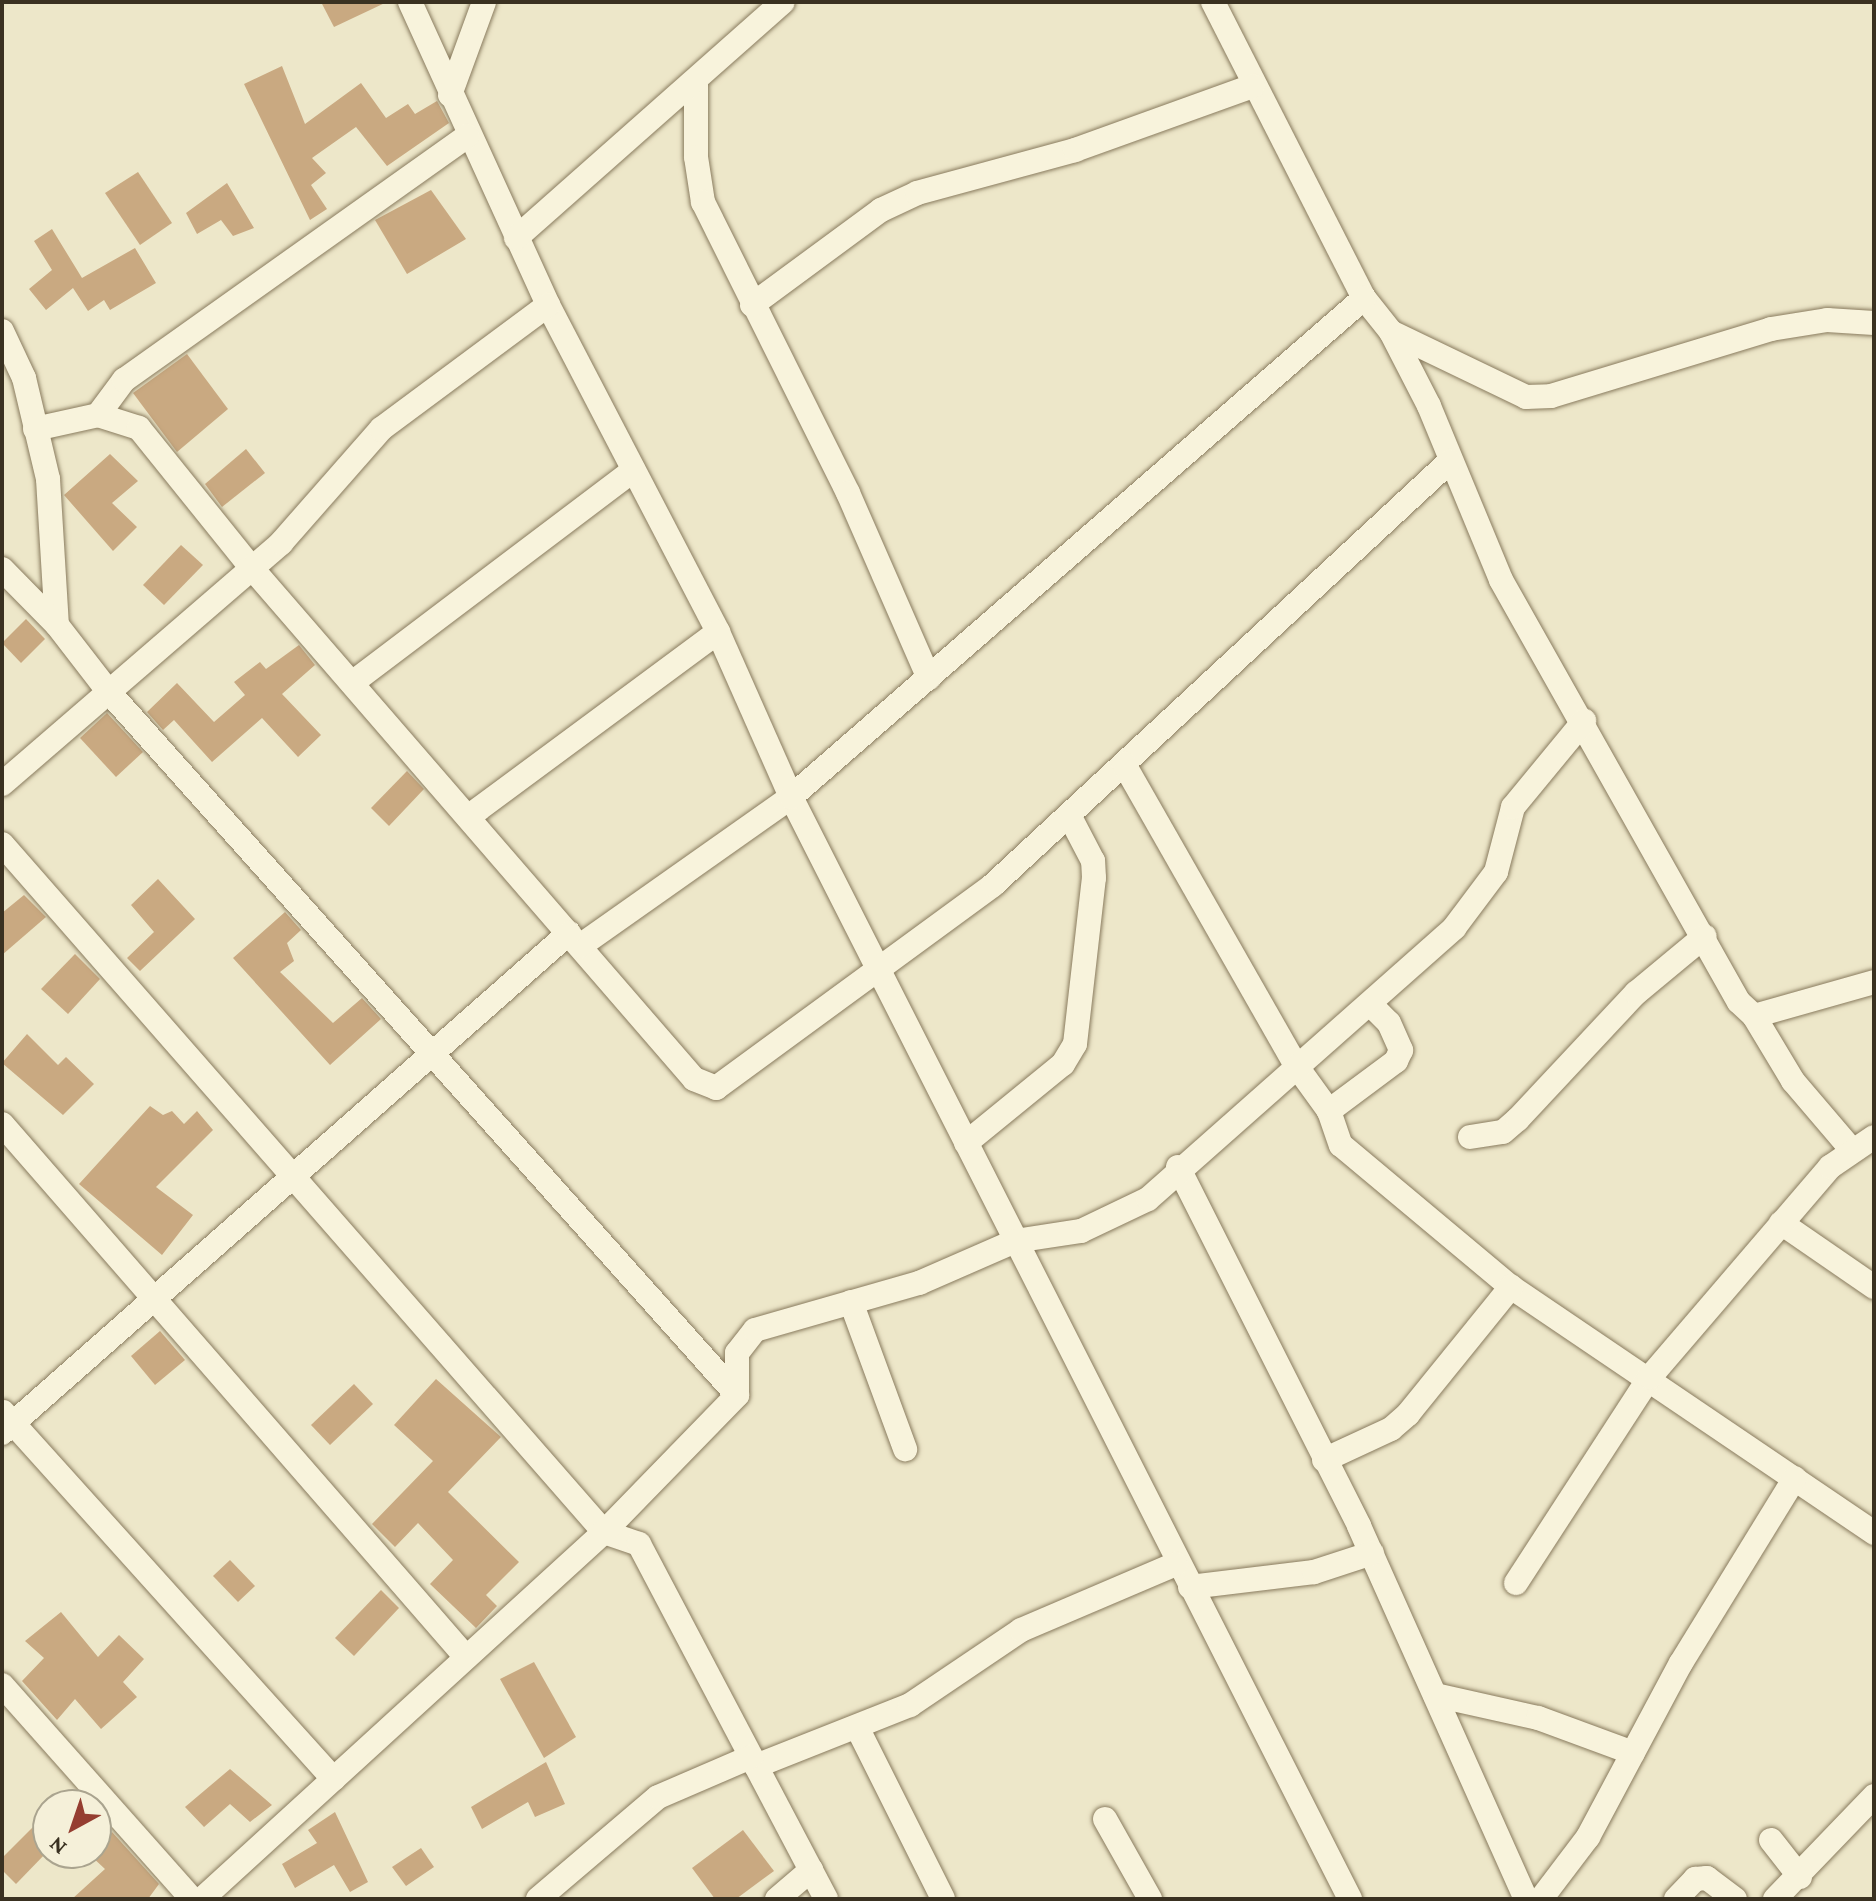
<!DOCTYPE html>
<html>
<head>
<meta charset="utf-8">
<style>
  body { margin:0 }
  #map { position:relative; width:1876px; height:1901px; overflow:hidden; background:#ede7c9; font-family:"Crimson Pro",serif }
  div>[style] { position:absolute }
  .building>* { inset:0; background:#c9a981 }
  .roads { filter:drop-shadow(0 0 2px #897b5e) drop-shadow(0 0 2px #897b5e) }
  .street>* { height:24px; margin:-12px; padding:0 12px; transform-origin:12px; border-radius:12px; background:#f8f3dc }
  span { translate:-50% -50%; white-space:nowrap; text-align:center; line-height:1.15; -webkit-text-stroke:6px #f5f0d9; paint-order:stroke }
  .frame { position:absolute; inset:0; border:4px solid #3a3121; pointer-events:none }
  .north { position:absolute; left:32px; top:1789px; width:80px; height:80px; box-sizing:border-box; background:#f5f0d9; border:2px solid #aaa48f; border-radius:50%; rotate:220deg; font-size:22px; font-weight:700; line-height:32px; text-align:center; color:#3a3121 }
  .north::after { content:''; display:block; margin:auto; width:28px; height:36px; background:#953e31; clip-path:polygon(50% 0,100% 100%,50% 72%,0 100%) }
</style>
</head>
<body>
<div id="map">
  <div class="building">
    <i style="clip-path:polygon(321px 2px,387px 2px,334px 27px)"></i>
    <i style="clip-path:polygon(282px 66px,305px 124px,361px 83px,386px 118px,408px 104px,415px 114px,437px 101px,449px 123px,387px 166px,356px 127px,312px 158px,326px 173px,311px 185px,327px 209px,310px 220px,244px 84px)"></i>
    <i style="clip-path:polygon(138px 172px,172px 223px,140px 245px,105px 193px)"></i>
    <i style="clip-path:polygon(227px 183px,254px 228px,233px 236px,221px 220px,197px 234px,186px 213px)"></i>
    <i style="clip-path:polygon(431px 190px,466px 239px,407px 274px,375px 220px)"></i>
    <i style="clip-path:polygon(52px 229px,82px 278px,135px 248px,156px 283px,110px 310px,104px 300px,88px 311px,73px 288px,46px 310px,29px 289px,52px 270px,34px 241px)"></i>
    <i style="clip-path:polygon(187px 354px,228px 409px,177px 452px,133px 393px)"></i>
    <i style="clip-path:polygon(246px 449px,265px 473px,222px 507px,205px 484px)"></i>
    <i style="clip-path:polygon(110px 454px,138px 481px,112px 503px,137px 527px,113px 551px,64px 495px)"></i>
    <i style="clip-path:polygon(181px 545px,203px 565px,164px 605px,143px 585px)"></i>
    <i style="clip-path:polygon(26px 619px,45px 639px,21px 663px,2px 643px)"></i>
    <i style="clip-path:polygon(299px 645px,315px 665px,282px 694px,321px 735px,298px 757px,262px 718px,212px 762px,174px 720px,163px 730px,147px 712px,177px 683px,214px 722px,245px 695px,234px 682px,260px 662px,266px 669px)"></i>
    <i style="clip-path:polygon(107px 713px,143px 752px,116px 777px,80px 738px)"></i>
    <i style="clip-path:polygon(407px 771px,424px 789px,389px 826px,371px 808px)"></i>
    <i style="clip-path:polygon(158px 879px,195px 919px,140px 971px,127px 958px,154px 932px,131px 905px)"></i>
    <i style="clip-path:polygon(24px 895px,46px 917px,2px 955px,2px 913px)"></i>
    <i style="clip-path:polygon(285px 912px,301px 930px,287px 943px,294px 961px,280px 972px,333px 1023px,362px 998px,381px 1019px,330px 1065px,233px 958px)"></i>
    <i style="clip-path:polygon(75px 954px,100px 979px,68px 1014px,41px 989px)"></i>
    <i style="clip-path:polygon(27px 1034px,58px 1065px,66px 1057px,94px 1084px,63px 1115px,2px 1063px)"></i>
    <i style="clip-path:polygon(150px 1106px,163px 1115px,172px 1111px,184px 1124px,197px 1111px,213px 1130px,156px 1187px,193px 1215px,162px 1255px,79px 1184px)"></i>
    <i style="clip-path:polygon(160px 1331px,185px 1360px,155px 1385px,131px 1356px)"></i>
    <i style="clip-path:polygon(436px 1379px,501px 1437px,448px 1492px,519px 1562px,486px 1595px,497px 1606px,476px 1628px,430px 1584px,453px 1560px,418px 1523px,395px 1547px,372px 1524px,433px 1461px,394px 1425px)"></i>
    <i style="clip-path:polygon(354px 1384px,373px 1404px,330px 1445px,311px 1425px)"></i>
    <i style="clip-path:polygon(230px 1560px,255px 1586px,238px 1602px,213px 1576px)"></i>
    <i style="clip-path:polygon(381px 1590px,399px 1608px,354px 1656px,335px 1638px)"></i>
    <i style="clip-path:polygon(61px 1612px,98px 1657px,119px 1635px,144px 1659px,123px 1682px,137px 1697px,101px 1729px,75px 1699px,57px 1720px,22px 1681px,44px 1658px,25px 1641px)"></i>
    <i style="clip-path:polygon(534px 1662px,576px 1737px,544px 1758px,500px 1679px)"></i>
    <i style="clip-path:polygon(546px 1762px,565px 1804px,535px 1817px,528px 1802px,482px 1829px,471px 1807px)"></i>
    <i style="clip-path:polygon(230px 1769px,272px 1805px,250px 1822px,230px 1804px,204px 1827px,185px 1807px)"></i>
    <i style="clip-path:polygon(48px 1812px,48px 1851px,16px 1884px,2px 1870px,2px 1858px)"></i>
    <i style="clip-path:polygon(335px 1812px,368px 1882px,350px 1892px,334px 1865px,295px 1888px,282px 1864px,317px 1843px,308px 1830px)"></i>
    <i style="clip-path:polygon(743px 1830px,774px 1871px,736px 1899px,715px 1899px,692px 1868px)"></i>
    <i style="clip-path:polygon(112px 1832px,159px 1884px,148px 1899px,72px 1899px,105px 1869px,90px 1855px)"></i>
    <i style="clip-path:polygon(421px 1848px,434px 1867px,406px 1886px,392px 1867px)"></i>
  </div>
  <div class="roads">
    <div class="street">
      <i style="left:410px;top:2px;width:333px;rotate:65.5deg"></i>
      <i style="left:548px;top:305px;width:369px;rotate:62.5deg"></i>
      <i style="left:718px;top:632px;width:180px;rotate:66.1deg"></i>
      <i style="left:791px;top:797px;width:1236px;rotate:63.1deg"></i>
      <i style="left:1213px;top:2px;width:332px;rotate:63deg"></i>
      <i style="left:1364px;top:298px;width:43px;rotate:51.5deg"></i>
      <i style="left:1391px;top:332px;width:83px;rotate:62.8deg"></i>
      <i style="left:1429px;top:406px;width:188px;rotate:67.5deg"></i>
      <i style="left:1501px;top:580px;width:484px;rotate:60.6deg"></i>
      <i style="left:1739px;top:1002px;width:21px;rotate:43deg"></i>
      <i style="left:1754px;top:1016px;width:125px;rotate:-15.8deg"></i>
      <i style="left:696px;top:82px;width:75px;rotate:90deg"></i>
      <i style="left:696px;top:157px;width:46px;rotate:81.2deg"></i>
      <i style="left:703px;top:202px;width:325px;rotate:63.5deg"></i>
      <i style="left:848px;top:493px;width:202px;rotate:66.4deg"></i>
      <i style="left:450px;top:95px;width:99px;rotate:-69.9deg"></i>
      <i style="left:516px;top:238px;width:356px;rotate:-41.5deg"></i>
      <i style="left:752px;top:305px;width:160px;rotate:-36.4deg"></i>
      <i style="left:881px;top:210px;width:40px;rotate:-25deg"></i>
      <i style="left:917px;top:193px;width:164px;rotate:-15.2deg"></i>
      <i style="left:1075px;top:150px;width:189px;rotate:-19.8deg"></i>
      <i style="left:2px;top:331px;width:52px;rotate:64.9deg"></i>
      <i style="left:24px;top:378px;width:104px;rotate:76.6deg"></i>
      <i style="left:48px;top:479px;width:146px;rotate:86.5deg"></i>
      <i style="left:57px;top:625px;width:83px;rotate:52.3deg"></i>
      <i style="left:108px;top:691px;width:944px;rotate:48.22deg"></i>
      <i style="left:1391px;top:332px;width:150px;rotate:25.7deg"></i>
      <i style="left:1526px;top:397px;width:25px;rotate:-2deg"></i>
      <i style="left:1551px;top:396px;width:230px;rotate:-16.9deg"></i>
      <i style="left:1771px;top:329px;width:57px;rotate:-9.1deg"></i>
      <i style="left:1827px;top:320px;width:47px;rotate:3.7deg"></i>
      <i style="left:98px;top:415px;width:44px;rotate:-53.4deg"></i>
      <i style="left:124px;top:380px;width:421px;rotate:-35.4deg"></i>
      <i style="left:35px;top:429px;width:65px;rotate:-12.5deg"></i>
      <i style="left:98px;top:415px;width:43px;rotate:17.6deg"></i>
      <i style="left:139px;top:428px;width:177px;rotate:51.2deg"></i>
      <i style="left:250px;top:566px;width:678px;rotate:49.12deg"></i>
      <i style="left:694px;top:1079px;width:24px;rotate:22deg"></i>
      <i style="left:716px;top:1088px;width:343px;rotate:-36.2deg"></i>
      <i style="left:993px;top:885px;width:623px;rotate:-42.85deg"></i>
      <i style="left:2px;top:569px;width:78px;rotate:45.5deg"></i>
      <i style="left:352px;top:683px;width:353px;rotate:-37.1deg"></i>
      <i style="left:1124px;top:764px;width:345px;rotate:60.3deg"></i>
      <i style="left:1295px;top:1064px;width:58px;rotate:54.1deg"></i>
      <i style="left:2px;top:784px;width:369px;rotate:-40.8deg"></i>
      <i style="left:281px;top:543px;width:152px;rotate:-48.7deg"></i>
      <i style="left:381px;top:429px;width:208px;rotate:-36.6deg"></i>
      <i style="left:468px;top:817px;width:311px;rotate:-36.5deg"></i>
      <i style="left:2px;top:844px;width:914px;rotate:48.81deg"></i>
      <i style="left:604px;top:1532px;width:37px;rotate:19deg"></i>
      <i style="left:639px;top:1544px;width:401px;rotate:62.2deg"></i>
      <i style="left:580px;top:946px;width:258px;rotate:-35.2deg"></i>
      <i style="left:791px;top:797px;width:760px;rotate:-41.05deg"></i>
      <i style="left:1371px;top:1005px;width:25px;rotate:45deg"></i>
      <i style="left:1389px;top:1023px;width:30px;rotate:66deg"></i>
      <i style="left:1401px;top:1050px;width:12px;rotate:114deg"></i>
      <i style="left:1396px;top:1061px;width:84px;rotate:143.3deg"></i>
      <i style="left:1329px;top:1111px;width:36px;rotate:71deg"></i>
      <i style="left:1341px;top:1145px;width:222px;rotate:39.9deg"></i>
      <i style="left:1511px;top:1287px;width:439px;rotate:34.1deg"></i>
      <i style="left:1754px;top:1016px;width:76px;rotate:59deg"></i>
      <i style="left:1793px;top:1081px;width:89px;rotate:49.5deg"></i>
      <i style="left:2px;top:1124px;width:707px;rotate:48.96deg"></i>
      <i style="left:1470px;top:1137px;width:33px;rotate:-9deg"></i>
      <i style="left:1503px;top:1132px;width:20px;rotate:-41deg"></i>
      <i style="left:1518px;top:1119px;width:173px;rotate:-46.9deg"></i>
      <i style="left:1636px;top:993px;width:89px;rotate:-39.6deg"></i>
      <i style="left:966px;top:1143px;width:125px;rotate:-39.2deg"></i>
      <i style="left:1063px;top:1064px;width:23px;rotate:-59deg"></i>
      <i style="left:1075px;top:1044px;width:167px;rotate:-83.5deg"></i>
      <i style="left:1094px;top:878px;width:17px;rotate:-93deg"></i>
      <i style="left:1093px;top:861px;width:52px;rotate:-117.6deg"></i>
      <i style="left:1178px;top:1167px;width:402px;rotate:63.2deg"></i>
      <i style="left:1359px;top:1526px;width:409px;rotate:65.9deg"></i>
      <i style="left:1781px;top:1223px;width:113px;rotate:34.5deg"></i>
      <i style="left:851px;top:1302px;width:157px;rotate:69.8deg"></i>
      <i style="left:3px;top:1412px;width:494px;rotate:48deg"></i>
      <i style="left:2px;top:1433px;width:756px;rotate:-41.41deg"></i>
      <i style="left:1324px;top:1460px;width:74px;rotate:-24.8deg"></i>
      <i style="left:1391px;top:1429px;width:23px;rotate:-41deg"></i>
      <i style="left:1408px;top:1414px;width:164px;rotate:-51deg"></i>
      <i style="left:1516px;top:1583px;width:246px;rotate:-57deg"></i>
      <i style="left:1650px;top:1377px;width:277px;rotate:-49.4deg"></i>
      <i style="left:1830px;top:1167px;width:53px;rotate:-34.3deg"></i>
      <i style="left:1190px;top:1587px;width:125px;rotate:-6.9deg"></i>
      <i style="left:1314px;top:1572px;width:61px;rotate:-18.1deg"></i>
      <i style="left:2px;top:1685px;width:286px;rotate:48.4deg"></i>
      <i style="left:1435px;top:1695px;width:106px;rotate:12.6deg"></i>
      <i style="left:1538px;top:1718px;width:101px;rotate:20.2deg"></i>
      <i style="left:857px;top:1727px;width:192px;rotate:63.4deg"></i>
      <i style="left:756px;top:1766px;width:166px;rotate:-21.6deg"></i>
      <i style="left:910px;top:1705px;width:134px;rotate:-34deg"></i>
      <i style="left:1021px;top:1630px;width:168px;rotate:-23.1deg"></i>
      <i style="left:1105px;top:1819px;width:92px;rotate:60.6deg"></i>
      <i style="left:1771px;top:1840px;width:47px;rotate:51.9deg"></i>
      <i style="left:202px;top:1899px;width:544px;rotate:-42.39deg"></i>
      <i style="left:604px;top:1532px;width:191px;rotate:-45.8deg"></i>
      <i style="left:737px;top:1395px;width:42px;rotate:-90deg"></i>
      <i style="left:737px;top:1353px;width:29px;rotate:-52deg"></i>
      <i style="left:755px;top:1330px;width:171px;rotate:-16deg"></i>
      <i style="left:919px;top:1283px;width:105px;rotate:-23.6deg"></i>
      <i style="left:1015px;top:1241px;width:67px;rotate:-8.6deg"></i>
      <i style="left:1081px;top:1231px;width:74px;rotate:-25.5deg"></i>
      <i style="left:1148px;top:1199px;width:409px;rotate:-41.5deg"></i>
      <i style="left:1454px;top:928px;width:70px;rotate:-53.1deg"></i>
      <i style="left:1496px;top:872px;width:67px;rotate:-75.3deg"></i>
      <i style="left:1513px;top:807px;width:112px;rotate:-50.5deg"></i>
      <i style="left:538px;top:1899px;width:157px;rotate:-40.4deg"></i>
      <i style="left:658px;top:1797px;width:101px;rotate:-23.3deg"></i>
      <i style="left:777px;top:1899px;width:45px;rotate:-40.5deg"></i>
      <i style="left:1541px;top:1899px;width:78px;rotate:-52.8deg"></i>
      <i style="left:1588px;top:1837px;width:197px;rotate:-61.9deg"></i>
      <i style="left:1681px;top:1663px;width:217px;rotate:-58.4deg"></i>
      <i style="left:1676px;top:1899px;width:28px;rotate:-46deg"></i>
      <i style="left:1695px;top:1879px;width:12px;rotate:-5deg"></i>
      <i style="left:1707px;top:1878px;width:35px;rotate:37deg"></i>
      <i style="left:1775px;top:1899px;width:143px;rotate:-46.1deg"></i>
    </div>
  </div>
  <div class="frame"></div>
  <div class="north">N</div>
</div>
</body>
</html>
